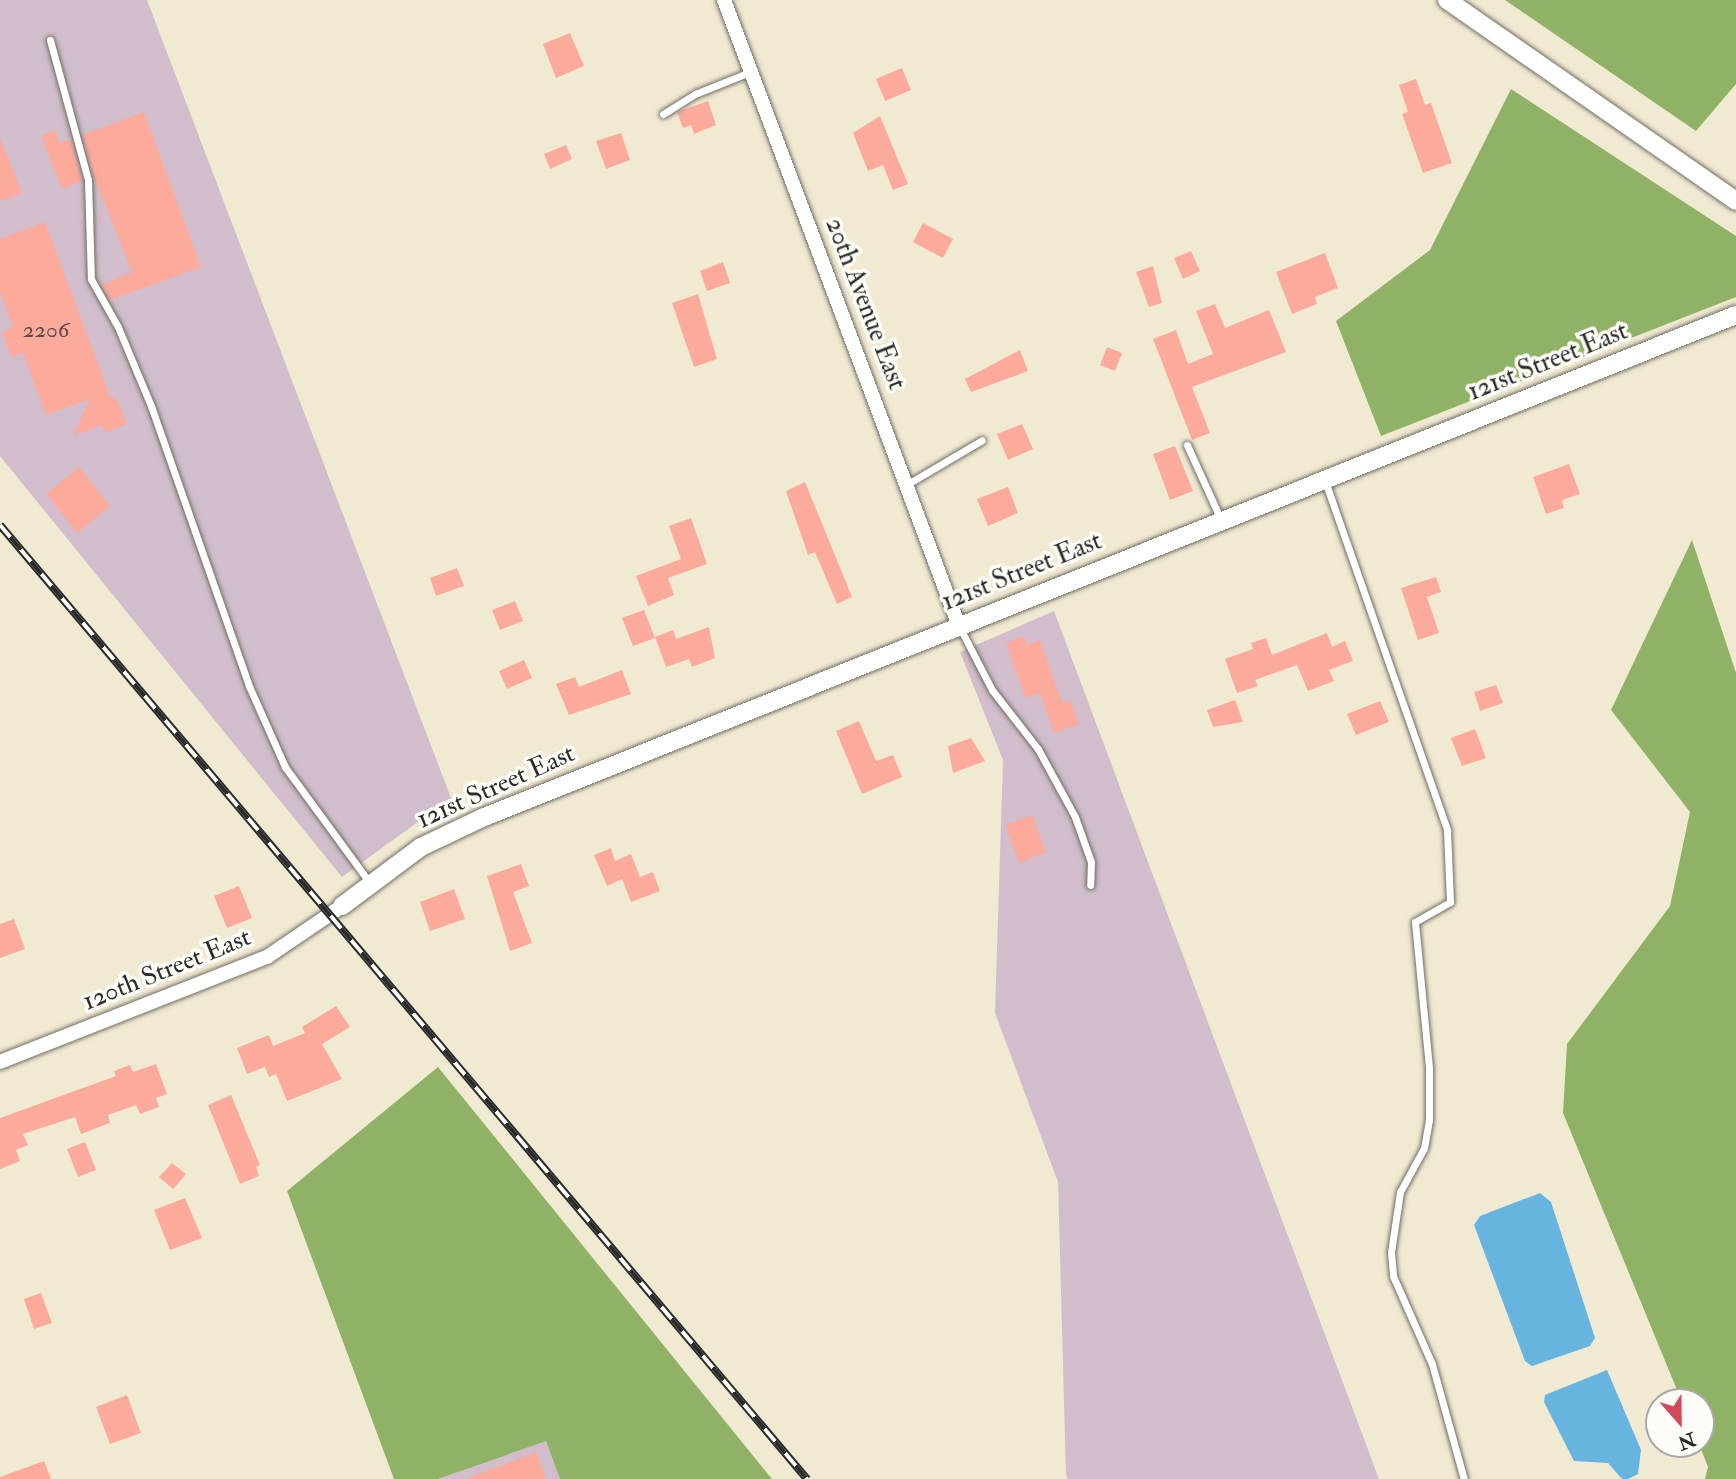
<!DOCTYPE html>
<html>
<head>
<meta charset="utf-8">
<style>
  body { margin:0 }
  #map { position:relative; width:1736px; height:1479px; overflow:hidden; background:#f1ead2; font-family:"IM FELL Double Pica",serif }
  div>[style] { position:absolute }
  .industrial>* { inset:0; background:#d1bdcb }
  .forest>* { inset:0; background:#90b266 }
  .water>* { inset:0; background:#68b4e1 }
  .building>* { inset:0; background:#fcaa9c }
  .roads { filter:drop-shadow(0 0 2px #706e65) drop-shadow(0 0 2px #706e65) }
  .service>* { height:7px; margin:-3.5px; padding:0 3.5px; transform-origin:3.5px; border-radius:3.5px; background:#fff }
  .minor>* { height:14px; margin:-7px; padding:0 7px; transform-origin:7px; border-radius:7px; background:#fff }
  .tertiary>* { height:18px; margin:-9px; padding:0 9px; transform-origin:9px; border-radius:9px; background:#fff }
  .rail>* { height:8px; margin-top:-4px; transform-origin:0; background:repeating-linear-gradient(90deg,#fdfcf7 0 16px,#2b2b2b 0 32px); box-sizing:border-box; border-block:2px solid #2b2b2b }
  span { translate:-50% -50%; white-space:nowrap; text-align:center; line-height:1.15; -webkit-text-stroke:7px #fdfcf7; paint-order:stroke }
  .number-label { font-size:23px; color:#5f4b47 }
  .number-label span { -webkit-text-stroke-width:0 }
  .street-label { font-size:26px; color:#2b2b2b }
  .north { position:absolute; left:1645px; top:1388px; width:70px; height:70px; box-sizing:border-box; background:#fdfcf7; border:2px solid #a9a8a5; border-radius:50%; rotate:159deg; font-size:19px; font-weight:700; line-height:28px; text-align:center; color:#2b2b2b }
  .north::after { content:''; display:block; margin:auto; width:24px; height:32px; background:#d1495b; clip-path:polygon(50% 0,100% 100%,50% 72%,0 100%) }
</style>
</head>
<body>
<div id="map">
  <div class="industrial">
    <i style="clip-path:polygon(0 0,147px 0,451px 798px,342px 877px,0 456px)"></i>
    <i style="clip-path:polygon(1054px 611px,1379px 1479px,1068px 1479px,1066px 1475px,1058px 1182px,995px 1013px,1003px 760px,960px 652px)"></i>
    <i style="clip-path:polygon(546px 1440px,560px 1479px,438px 1479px)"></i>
  </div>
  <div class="forest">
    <i style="clip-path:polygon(1505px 0,1736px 0,1736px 84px,1696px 131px)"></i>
    <i style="clip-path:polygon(1511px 89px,1736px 236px,1736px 297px,1381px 436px,1336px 321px,1430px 250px)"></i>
    <i style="clip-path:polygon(1692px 540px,1736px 673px,1736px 1479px,1705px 1479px,1708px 1467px,1699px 1444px,1701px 1402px,1682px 1402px,1563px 1113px,1567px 1044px,1670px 906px,1690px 812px,1611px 710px)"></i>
    <i style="clip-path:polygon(438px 1067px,772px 1479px,560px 1479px,546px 1441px,438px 1479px,394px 1479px,287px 1191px)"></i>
  </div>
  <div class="water">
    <i style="clip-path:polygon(1540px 1193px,1551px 1202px,1595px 1338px,1590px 1346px,1532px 1366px,1525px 1361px,1474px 1225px,1480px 1216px)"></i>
    <i style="clip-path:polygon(1607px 1370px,1641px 1450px,1638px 1474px,1628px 1479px,1622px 1479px,1608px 1463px,1574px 1461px,1544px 1402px,1545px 1395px)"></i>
  </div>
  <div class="building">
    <i style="clip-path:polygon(570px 33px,584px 66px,556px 78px,543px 44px)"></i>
    <i style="clip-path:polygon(902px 68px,911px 90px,885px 101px,876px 79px)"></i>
    <i style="clip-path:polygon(1416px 79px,1425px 105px,1431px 103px,1452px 163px,1423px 173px,1402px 114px,1408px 112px,1399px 85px)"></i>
    <i style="clip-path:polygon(708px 101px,716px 125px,694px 134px,691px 125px,683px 128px,677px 112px)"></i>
    <i style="clip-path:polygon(144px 112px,201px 267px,110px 300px,102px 285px,132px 272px,94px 177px,82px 135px)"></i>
    <i style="clip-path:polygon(880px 116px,908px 184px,893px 190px,883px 165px,868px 171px,853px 133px)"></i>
    <i style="clip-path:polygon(55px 130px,60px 143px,71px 139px,82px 181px,62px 189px,41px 136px)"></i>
    <i style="clip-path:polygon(621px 133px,630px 160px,606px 169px,596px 141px)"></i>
    <i style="clip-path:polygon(0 138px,22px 193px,0 201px)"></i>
    <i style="clip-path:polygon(566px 145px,572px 159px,550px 169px,544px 154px)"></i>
    <i style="clip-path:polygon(45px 222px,111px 399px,116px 397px,127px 424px,105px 433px,102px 425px,73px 436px,90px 399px,46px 415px,23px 353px,11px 357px,2px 332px,13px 327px,0 291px,0 239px)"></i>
    <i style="clip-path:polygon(923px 223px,953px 239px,943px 258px,913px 242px)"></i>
    <i style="clip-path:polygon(1191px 251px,1200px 271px,1183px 279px,1174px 258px)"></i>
    <i style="clip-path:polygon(1325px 253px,1338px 288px,1315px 297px,1317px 304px,1292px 314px,1276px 272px)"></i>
    <i style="clip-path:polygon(723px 262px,730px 283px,707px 291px,700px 271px)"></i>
    <i style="clip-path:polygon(1153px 266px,1162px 303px,1149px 307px,1136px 272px)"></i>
    <i style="clip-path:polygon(698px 294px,717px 359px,694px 367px,672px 303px)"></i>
    <i style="clip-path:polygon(1215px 304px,1225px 328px,1269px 310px,1286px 352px,1192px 387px,1210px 433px,1192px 440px,1153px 339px,1176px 330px,1188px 364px,1213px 354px,1196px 311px)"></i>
    <i style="clip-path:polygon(1107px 347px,1122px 353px,1115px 371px,1100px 365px)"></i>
    <i style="clip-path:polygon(1020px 350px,1028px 371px,971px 392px,965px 379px)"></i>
    <i style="clip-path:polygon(1022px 424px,1033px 449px,1008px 460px,997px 434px)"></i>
    <i style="clip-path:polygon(1175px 446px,1193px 491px,1170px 500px,1153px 454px)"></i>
    <i style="clip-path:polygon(1569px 464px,1580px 494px,1562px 500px,1564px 508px,1546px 514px,1533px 477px)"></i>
    <i style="clip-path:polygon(79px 467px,110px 506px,77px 533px,46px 494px)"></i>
    <i style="clip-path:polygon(805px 482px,852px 597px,837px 604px,815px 552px,808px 555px,786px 491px)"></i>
    <i style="clip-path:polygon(1008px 487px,1018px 513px,988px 526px,977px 499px)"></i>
    <i style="clip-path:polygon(691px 518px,707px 564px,668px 578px,674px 595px,648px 606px,636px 576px,681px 559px,669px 526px)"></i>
    <i style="clip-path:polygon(457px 568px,464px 586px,436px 596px,430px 578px)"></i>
    <i style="clip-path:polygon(1436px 577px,1441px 592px,1427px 597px,1439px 633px,1418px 640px,1401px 588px)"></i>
    <i style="clip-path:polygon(515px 601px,523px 621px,500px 630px,492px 610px)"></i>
    <i style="clip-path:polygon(644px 610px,655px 638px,633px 646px,622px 618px)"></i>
    <i style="clip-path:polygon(709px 627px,715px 658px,692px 667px,689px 659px,666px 667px,655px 637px,673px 630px,676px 639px)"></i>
    <i style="clip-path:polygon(1327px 633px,1332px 647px,1345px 641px,1353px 661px,1329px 670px,1334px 681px,1308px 691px,1297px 665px,1255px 680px,1258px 686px,1237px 693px,1225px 659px,1253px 649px,1251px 643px,1266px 638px,1272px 655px)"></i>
    <i style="clip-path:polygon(1024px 636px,1027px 645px,1040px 640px,1062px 703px,1071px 701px,1079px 724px,1054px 733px,1040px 693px,1025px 698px,1006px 643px)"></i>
    <i style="clip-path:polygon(524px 660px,532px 678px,507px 689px,499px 671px)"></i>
    <i style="clip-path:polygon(622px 670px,631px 694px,569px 715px,556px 684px,575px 677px,579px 687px)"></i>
    <i style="clip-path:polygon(1496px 685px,1503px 703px,1480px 711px,1474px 692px)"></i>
    <i style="clip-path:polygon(1235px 700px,1243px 722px,1213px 727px,1207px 710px)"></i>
    <i style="clip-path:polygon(1380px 701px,1389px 722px,1356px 735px,1347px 714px)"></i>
    <i style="clip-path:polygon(859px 721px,876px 761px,893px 755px,902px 777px,862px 794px,836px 731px)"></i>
    <i style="clip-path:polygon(1475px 729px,1486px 758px,1462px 766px,1451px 738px)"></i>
    <i style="clip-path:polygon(971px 738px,985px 761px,953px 773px,948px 746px)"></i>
    <i style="clip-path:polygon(1032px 815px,1046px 852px,1019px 863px,1005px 825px)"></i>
    <i style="clip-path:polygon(611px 848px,615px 861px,631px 854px,640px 877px,653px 872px,660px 891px,631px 902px,622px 879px,607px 886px,594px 855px)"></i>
    <i style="clip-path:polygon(521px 864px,529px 886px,513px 892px,532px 943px,510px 951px,487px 876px)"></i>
    <i style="clip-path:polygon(239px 886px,252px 918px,227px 928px,214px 896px)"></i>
    <i style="clip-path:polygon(454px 889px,465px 919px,430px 931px,420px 902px)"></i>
    <i style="clip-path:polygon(14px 919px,25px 949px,0 958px,0 924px)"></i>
    <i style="clip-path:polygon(336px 1006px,350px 1027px,322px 1044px,342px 1079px,287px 1101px,276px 1074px,269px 1077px,265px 1067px,247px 1074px,237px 1048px,269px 1035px,273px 1046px,305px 1033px,302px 1027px)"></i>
    <i style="clip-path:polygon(156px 1064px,167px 1094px,156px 1098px,159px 1107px,140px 1114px,136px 1105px,108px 1115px,110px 1123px,81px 1134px,75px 1117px,23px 1134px,28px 1145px,16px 1150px,20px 1161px,0 1169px,0 1118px,116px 1076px,114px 1071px,130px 1065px,133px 1072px)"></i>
    <i style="clip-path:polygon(231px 1095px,260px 1165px,256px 1167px,259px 1176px,240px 1184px,208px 1105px)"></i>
    <i style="clip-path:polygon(85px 1142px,96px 1170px,78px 1177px,67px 1149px)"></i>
    <i style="clip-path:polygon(172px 1163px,186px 1174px,173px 1189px,159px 1177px)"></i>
    <i style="clip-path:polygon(185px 1198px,202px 1238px,170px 1250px,154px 1210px)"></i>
    <i style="clip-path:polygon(41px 1293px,52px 1323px,34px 1329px,24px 1299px)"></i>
    <i style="clip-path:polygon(127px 1395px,141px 1433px,110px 1444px,96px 1407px)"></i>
    <i style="clip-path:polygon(536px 1452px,546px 1479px,468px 1479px,468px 1478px)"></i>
    <i style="clip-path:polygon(44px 1461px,51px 1479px,0 1479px,0 1477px)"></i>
  </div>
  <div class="roads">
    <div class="service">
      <i style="left:50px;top:40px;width:145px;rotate:74.8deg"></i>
      <i style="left:88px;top:180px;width:99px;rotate:88.3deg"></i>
      <i style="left:91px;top:279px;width:55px;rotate:60.6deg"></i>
      <i style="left:118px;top:327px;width:86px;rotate:67.3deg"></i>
      <i style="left:151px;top:406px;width:297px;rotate:70.7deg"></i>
      <i style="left:249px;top:686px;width:89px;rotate:66deg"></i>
      <i style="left:285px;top:767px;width:144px;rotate:53.8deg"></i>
      <i style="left:663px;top:114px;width:38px;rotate:-32deg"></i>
      <i style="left:695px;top:94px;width:59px;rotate:-21.8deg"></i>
      <i style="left:1187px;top:445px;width:82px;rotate:65.6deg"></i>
      <i style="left:1325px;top:481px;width:370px;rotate:70.7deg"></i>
      <i style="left:1447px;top:830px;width:72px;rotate:87.6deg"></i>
      <i style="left:1450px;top:902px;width:40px;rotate:150.3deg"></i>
      <i style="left:1415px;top:922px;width:146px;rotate:84.5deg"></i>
      <i style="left:1429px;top:1067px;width:53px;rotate:90deg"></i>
      <i style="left:1429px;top:1120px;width:28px;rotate:100deg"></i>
      <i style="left:1424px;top:1148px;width:50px;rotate:118.6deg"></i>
      <i style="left:1400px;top:1192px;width:61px;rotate:98.5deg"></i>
      <i style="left:1391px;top:1252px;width:24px;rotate:85deg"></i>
      <i style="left:1393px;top:1276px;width:96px;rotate:66.1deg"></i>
      <i style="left:1432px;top:1364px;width:119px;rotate:74.5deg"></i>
      <i style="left:906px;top:485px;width:88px;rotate:-30.6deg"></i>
      <i style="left:959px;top:626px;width:72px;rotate:62.7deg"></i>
      <i style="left:992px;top:690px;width:75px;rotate:52.1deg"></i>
      <i style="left:1038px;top:749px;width:77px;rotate:61.4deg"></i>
      <i style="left:1075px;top:817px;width:48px;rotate:70.4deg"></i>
      <i style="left:1091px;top:862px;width:23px;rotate:92deg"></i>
    </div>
    <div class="minor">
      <i style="left:724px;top:0;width:669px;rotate:69.42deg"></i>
      <i style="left:0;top:1062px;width:287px;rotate:-21.5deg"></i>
      <i style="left:267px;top:957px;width:91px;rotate:-34.2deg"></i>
    </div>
    <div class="tertiary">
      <i style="left:1447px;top:0;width:352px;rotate:34.8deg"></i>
      <i style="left:342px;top:906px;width:99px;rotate:-36.8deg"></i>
      <i style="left:421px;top:847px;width:68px;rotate:-25.4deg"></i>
      <i style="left:482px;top:818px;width:1351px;rotate:-21.86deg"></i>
    </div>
  </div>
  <div class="rail">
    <i style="left:0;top:525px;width:1250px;rotate:49.77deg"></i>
  </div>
  <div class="number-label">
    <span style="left:46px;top:330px">2206</span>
  </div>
  <div class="street-label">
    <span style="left:865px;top:304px;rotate:69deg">20th Avenue East</span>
    <span style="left:1548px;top:362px;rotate:-22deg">121st Street East</span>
    <span style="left:1022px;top:572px;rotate:-22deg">121st Street East</span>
    <span style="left:496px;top:787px;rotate:-24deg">121st Street East</span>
    <span style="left:167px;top:970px;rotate:-22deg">120th Street East</span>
  </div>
  <div class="north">N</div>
</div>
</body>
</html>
